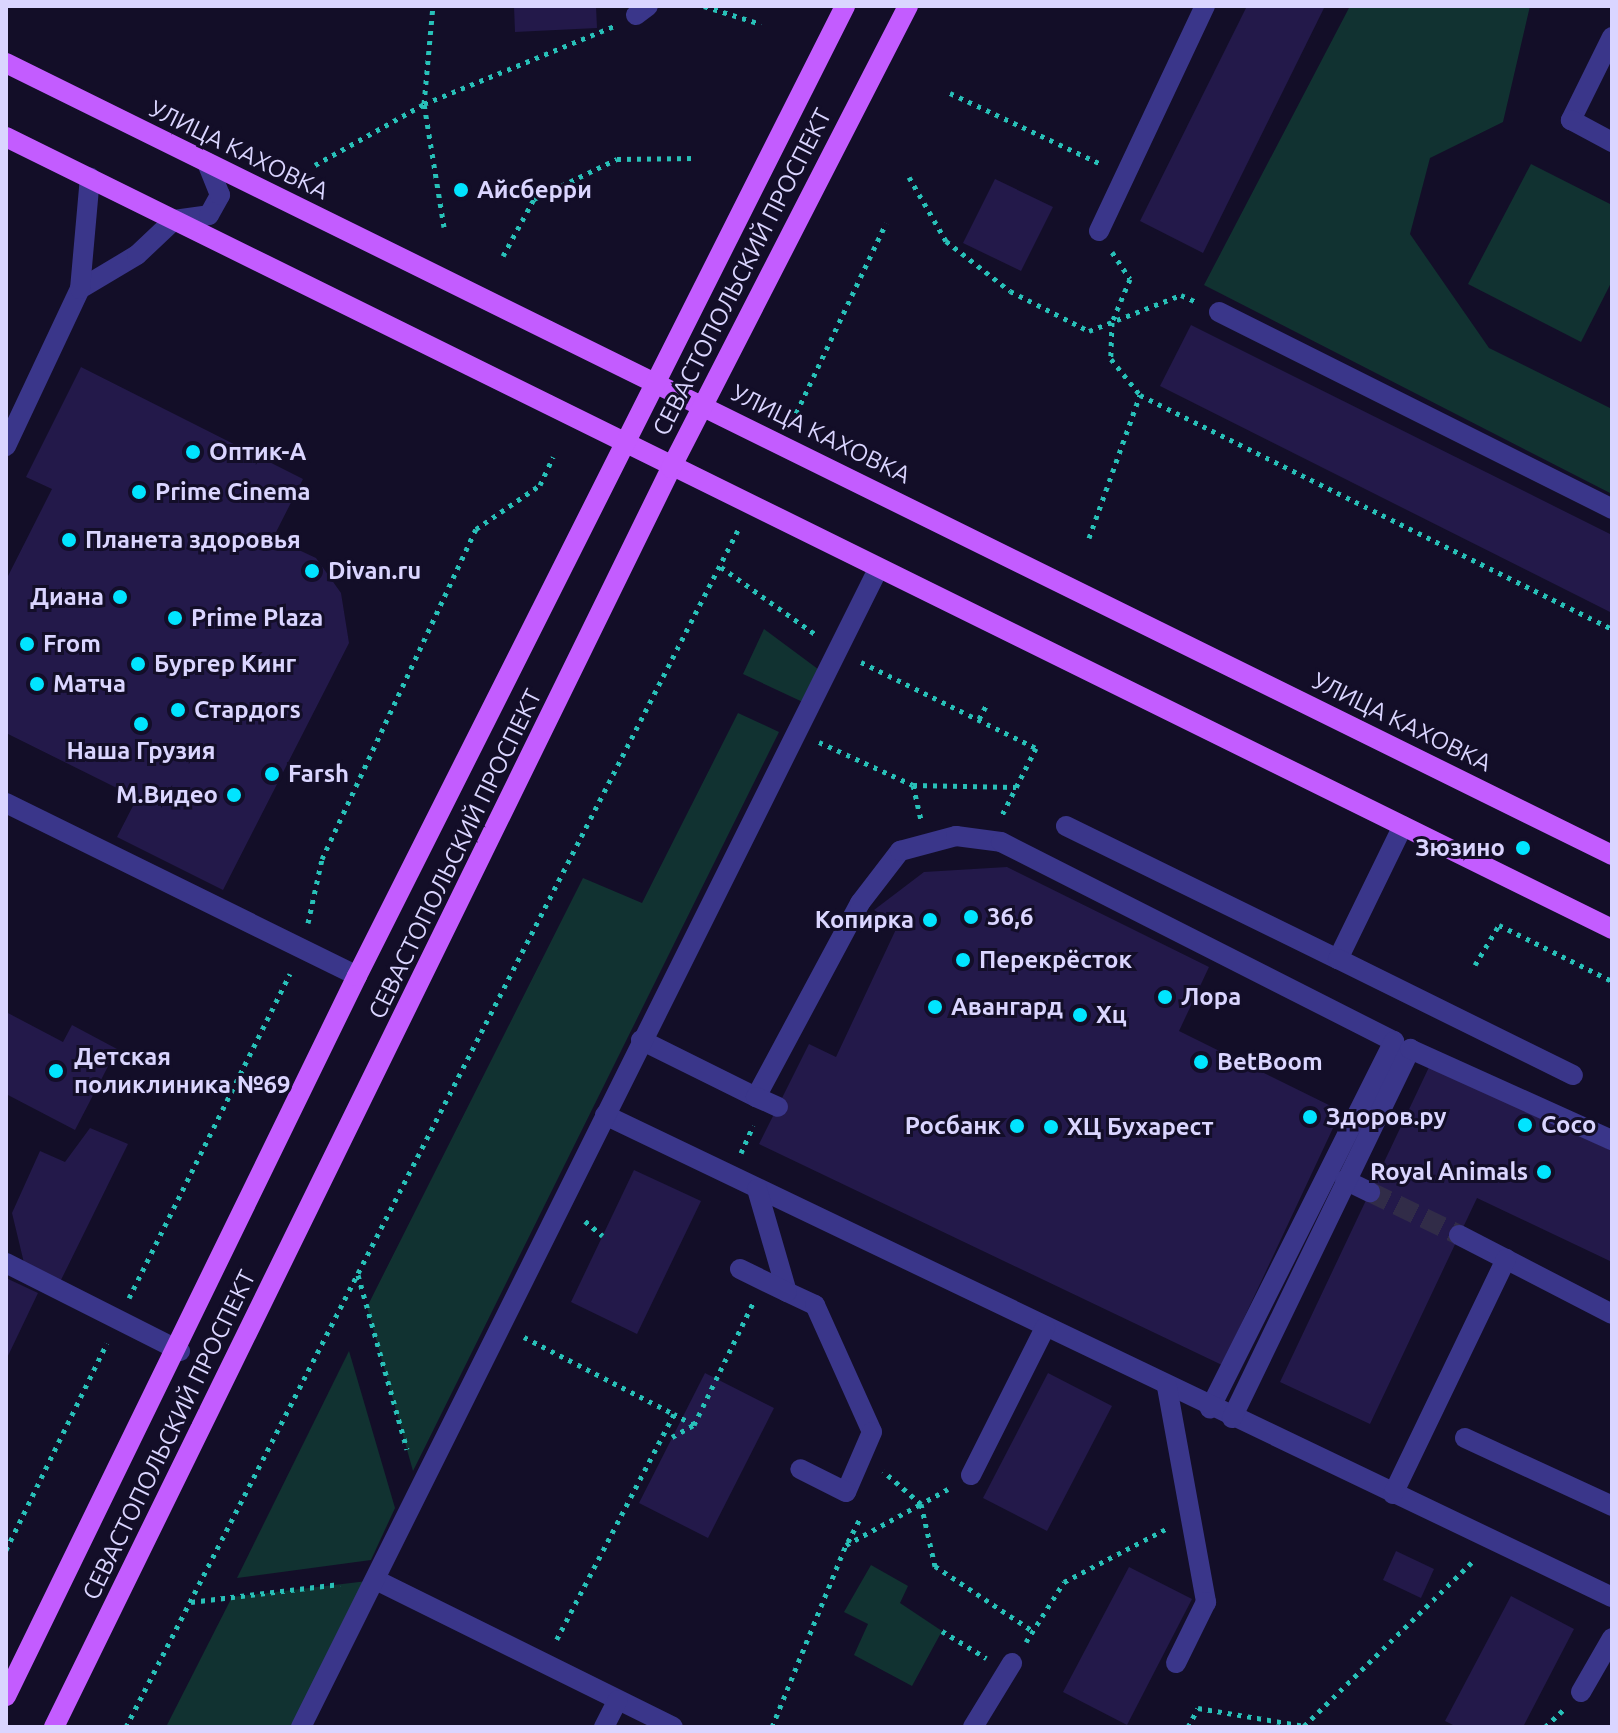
<!DOCTYPE html>
<html>
<head>
<meta charset="utf-8">
<style>
  body { margin:0 }
  #map { position:relative; width:1618px; height:1733px; overflow:hidden; background:#130e28; font-family:Ubuntu,sans-serif }
  div>[style] { position:absolute }
  .green>* { inset:0; background:#113231 }
  .building>* { inset:0; background:#23194a }
  .minor-tunnel>* { height:20px; margin-top:-10px; transform-origin:0; background:repeating-linear-gradient(90deg,#312c48 0 20px,transparent 0 30px) }
  .path>* { height:5px; margin-top:-2.5px; transform-origin:0; background:repeating-linear-gradient(90deg,#28c0b8 0 4px,transparent 0 10px) }
  .minor>* { height:20px; margin:-10px; padding:0 10px; transform-origin:10px; border-radius:10px; background:#3a368a }
  .major>* { height:20px; margin:-10px; padding:0 10px; transform-origin:10px; border-radius:10px; background:#c35cff }
  .dots>* { width:22px; height:22px; translate:-50% -50%; box-sizing:border-box; border:4px solid #130e28; border-radius:50% }
  span { translate:-50% -50%; white-space:nowrap; text-align:center; line-height:1.15; -webkit-text-stroke:6px #130e28; paint-order:stroke }
  .street-label { font-size:24px; color:#dad5ff }
  .poi-label { font-size:24px; color:#dad5ff; font-weight:700 }
  .left { translate:0 -50%; text-align:left }
  .right { translate:-100% -50%; text-align:right }
  .frame { position:absolute; inset:0; border:8px solid #dad5ff; pointer-events:none }
</style>
</head>
<body>
<div id="map">
  <div class="green">
    <i style="clip-path:polygon(1350px 6px,1530px 6px,1503px 122px,1430px 158px,1410px 234px,1489px 348px,1612px 409px,1612px 494px,1204px 285px)"></i>
    <i style="clip-path:polygon(1531px 164px,1612px 205px,1612px 281px,1581px 342px,1468px 284px)"></i>
    <i style="clip-path:polygon(764px 629px,826px 675px,807px 704px,743px 674px)"></i>
    <i style="clip-path:polygon(738px 713px,779px 732px,413px 1471px,367px 1307px,583px 878px,642px 903px)"></i>
    <i style="clip-path:polygon(349px 1351px,395px 1508px,371px 1560px,237px 1578px)"></i>
    <i style="clip-path:polygon(871px 1565px,908px 1586px,900px 1603px,942px 1631px,912px 1686px,854px 1655px,868px 1624px,844px 1612px)"></i>
    <i style="clip-path:polygon(376px 1580px,301px 1727px,166px 1727px,232px 1597px)"></i>
  </div>
  <div class="building">
    <i style="clip-path:polygon(514px 6px,596px 6px,597px 28px,515px 32px)"></i>
    <i style="clip-path:polygon(1247px 6px,1325px 6px,1203px 253px,1140px 221px)"></i>
    <i style="clip-path:polygon(995px 179px,1053px 207px,1021px 271px,963px 243px)"></i>
    <i style="clip-path:polygon(1191px 325px,1612px 535px,1612px 613px,1160px 386px)"></i>
    <i style="clip-path:polygon(81px 367px,303px 479px,273px 538px,316px 558px,341px 593px,349px 643px,223px 890px,117px 837px,137px 798px,6px 733px,6px 580px,52px 489px,26px 477px)"></i>
    <i style="clip-path:polygon(1007px 867px,1209px 967px,1179px 1031px,1341px 1111px,1222px 1365px,759px 1144px,809px 1044px,836px 1057px,898px 925px,874px 910px,924px 872px)"></i>
    <i style="clip-path:polygon(6px 1012px,63px 1042px,72px 1025px,117px 1049px,75px 1130px,6px 1094px)"></i>
    <i style="clip-path:polygon(1430px 1065px,1612px 1151px,1612px 1262px,1477px 1198px,1370px 1424px,1280px 1382px)"></i>
    <i style="clip-path:polygon(90px 1128px,128px 1144px,60px 1282px,24px 1263px,12px 1213px,40px 1151px,65px 1162px)"></i>
    <i style="clip-path:polygon(634px 1170px,701px 1201px,637px 1334px,571px 1302px)"></i>
    <i style="clip-path:polygon(6px 1278px,38px 1293px,6px 1360px)"></i>
    <i style="clip-path:polygon(705px 1373px,774px 1408px,708px 1538px,639px 1503px)"></i>
    <i style="clip-path:polygon(1048px 1373px,1112px 1406px,1047px 1531px,983px 1498px)"></i>
    <i style="clip-path:polygon(1396px 1551px,1434px 1569px,1421px 1598px,1383px 1580px)"></i>
    <i style="clip-path:polygon(1129px 1567px,1192px 1599px,1127px 1725px,1063px 1692px)"></i>
    <i style="clip-path:polygon(1511px 1596px,1574px 1629px,1523px 1727px,1457px 1727px,1445px 1721px)"></i>
  </div>
  <div class="minor-tunnel">
    <i style="left:1370px;top:1192px;width:99px;rotate:25.8deg"></i>
  </div>
  <div class="path">
    <i style="left:704px;top:6px;width:60px;rotate:17.5deg"></i>
    <i style="left:950px;top:93px;width:167px;rotate:25.2deg"></i>
    <i style="left:315px;top:165px;width:125px;rotate:-29.2deg"></i>
    <i style="left:424px;top:104px;width:98px;rotate:-84.8deg"></i>
    <i style="left:909px;top:177px;width:74px;rotate:60deg"></i>
    <i style="left:946px;top:241px;width:81px;rotate:38deg"></i>
    <i style="left:1010px;top:291px;width:89px;rotate:26.9deg"></i>
    <i style="left:1089px;top:331px;width:99px;rotate:-21.4deg"></i>
    <i style="left:1181px;top:295px;width:17px;rotate:24deg"></i>
    <i style="left:444px;top:227px;width:125px;rotate:-99.2deg"></i>
    <i style="left:424px;top:104px;width:205px;rotate:-22.3deg"></i>
    <i style="left:1112px;top:252px;width:32px;rotate:56deg"></i>
    <i style="left:1130px;top:279px;width:47px;rotate:112.7deg"></i>
    <i style="left:1112px;top:322px;width:37px;rotate:92deg"></i>
    <i style="left:1111px;top:359px;width:46px;rotate:51.1deg"></i>
    <i style="left:1140px;top:395px;width:527px;rotate:26.37deg"></i>
    <i style="left:503px;top:256px;width:65px;rotate:-61.5deg"></i>
    <i style="left:534px;top:199px;width:92px;rotate:-25.7deg"></i>
    <i style="left:617px;top:159px;width:79px;rotate:-0.7deg"></i>
    <i style="left:792px;top:422px;width:220px;rotate:-64.7deg"></i>
    <i style="left:1089px;top:538px;width:152px;rotate:-70.4deg"></i>
    <i style="left:721px;top:567px;width:115px;rotate:35.5deg"></i>
    <i style="left:861px;top:662px;width:195px;rotate:26.2deg"></i>
    <i style="left:1036px;top:748px;width:75px;rotate:116.9deg"></i>
    <i style="left:979px;top:719px;width:15px;rotate:-62deg"></i>
    <i style="left:819px;top:742px;width:103px;rotate:24.6deg"></i>
    <i style="left:913px;top:785px;width:35px;rotate:77deg"></i>
    <i style="left:913px;top:785px;width:103px;rotate:1.1deg"></i>
    <i style="left:308px;top:923px;width:66px;rotate:-77.7deg"></i>
    <i style="left:322px;top:859px;width:364px;rotate:-65deg"></i>
    <i style="left:476px;top:529px;width:78px;rotate:-34.5deg"></i>
    <i style="left:540px;top:485px;width:31px;rotate:-65deg"></i>
    <i style="left:1475px;top:965px;width:47px;rotate:-59deg"></i>
    <i style="left:1499px;top:925px;width:126px;rotate:26.4deg"></i>
    <i style="left:741px;top:1153px;width:30px;rotate:-66deg"></i>
    <i style="left:585px;top:1221px;width:23px;rotate:40deg"></i>
    <i style="left:358px;top:1275px;width:181px;rotate:74.3deg"></i>
    <i style="left:129px;top:1298px;width:362px;rotate:-63.6deg"></i>
    <i style="left:524px;top:1337px;width:169px;rotate:27.2deg"></i>
    <i style="left:674px;top:1414px;width:254px;rotate:117.5deg"></i>
    <i style="left:694px;top:1425px;width:136px;rotate:-64.2deg"></i>
    <i style="left:672px;top:1437px;width:25px;rotate:-29deg"></i>
    <i style="left:694px;top:1425px;width:23px;rotate:-151deg"></i>
    <i style="left:948px;top:1489px;width:31px;rotate:151deg"></i>
    <i style="left:921px;top:1504px;width:64px;rotate:77.3deg"></i>
    <i style="left:935px;top:1566px;width:118px;rotate:33.6deg"></i>
    <i style="left:848px;top:1542px;width:29px;rotate:-63deg"></i>
    <i style="left:6px;top:1550px;width:230px;rotate:-64deg"></i>
    <i style="left:191px;top:1602px;width:150px;rotate:-6.9deg"></i>
    <i style="left:942px;top:1631px;width:52px;rotate:31.5deg"></i>
    <i style="left:1026px;top:1642px;width:71px;rotate:-57.7deg"></i>
    <i style="left:1064px;top:1582px;width:115px;rotate:-27.5deg"></i>
    <i style="left:126px;top:1727px;width:1347px;rotate:-62.92deg"></i>
    <i style="left:772px;top:1727px;width:196px;rotate:-67.9deg"></i>
    <i style="left:846px;top:1545px;width:85px;rotate:-28.7deg"></i>
    <i style="left:921px;top:1504px;width:50px;rotate:-139deg"></i>
    <i style="left:1188px;top:1727px;width:21px;rotate:-62deg"></i>
    <i style="left:1198px;top:1708px;width:108px;rotate:9.6deg"></i>
    <i style="left:1304px;top:1726px;width:238px;rotate:-44.3deg"></i>
    <i style="left:1545px;top:1727px;width:25px;rotate:-43deg"></i>
  </div>
  <div class="minor">
    <i style="left:636px;top:15px;width:15px;rotate:-37deg"></i>
    <i style="left:1612px;top:37px;width:93px;rotate:116.3deg"></i>
    <i style="left:1571px;top:120px;width:47px;rotate:28.2deg"></i>
    <i style="left:1099px;top:231px;width:249px;rotate:-64.8deg"></i>
    <i style="left:80px;top:289px;width:66px;rotate:-30.8deg"></i>
    <i style="left:137px;top:255px;width:51px;rotate:-43.4deg"></i>
    <i style="left:174px;top:220px;width:35px;rotate:-8deg"></i>
    <i style="left:209px;top:215px;width:23px;rotate:-61deg"></i>
    <i style="left:220px;top:195px;width:35px;rotate:-112deg"></i>
    <i style="left:1219px;top:312px;width:440px;rotate:26.6deg"></i>
    <i style="left:6px;top:446px;width:174px;rotate:-64.8deg"></i>
    <i style="left:80px;top:289px;width:112px;rotate:-84.9deg"></i>
    <i style="left:6px;top:803px;width:391px;rotate:26.2deg"></i>
    <i style="left:1066px;top:826px;width:303px;rotate:26.1deg"></i>
    <i style="left:1338px;top:959px;width:148px;rotate:-64deg"></i>
    <i style="left:1338px;top:959px;width:262px;rotate:26.3deg"></i>
    <i style="left:641px;top:1040px;width:128px;rotate:26.4deg"></i>
    <i style="left:756px;top:1097px;width:220px;rotate:-61.8deg"></i>
    <i style="left:860px;top:903px;width:66px;rotate:-52.4deg"></i>
    <i style="left:900px;top:851px;width:58px;rotate:-15deg"></i>
    <i style="left:956px;top:836px;width:45px;rotate:7.6deg"></i>
    <i style="left:1001px;top:842px;width:441px;rotate:26.9deg"></i>
    <i style="left:1394px;top:1041px;width:411px;rotate:116.6deg"></i>
    <i style="left:756px;top:1097px;width:24px;rotate:24deg"></i>
    <i style="left:605px;top:1115px;width:1116px;rotate:25.58deg"></i>
    <i style="left:1345px;top:1180px;width:28px;rotate:26deg"></i>
    <i style="left:757px;top:1189px;width:107px;rotate:73.8deg"></i>
    <i style="left:787px;top:1292px;width:31px;rotate:25deg"></i>
    <i style="left:815px;top:1305px;width:139px;rotate:65.8deg"></i>
    <i style="left:872px;top:1432px;width:65px;rotate:113.4deg"></i>
    <i style="left:846px;top:1492px;width:51px;rotate:-153.4deg"></i>
    <i style="left:1459px;top:1235px;width:172px;rotate:27.3deg"></i>
    <i style="left:6px;top:1263px;width:195px;rotate:26.8deg"></i>
    <i style="left:740px;top:1269px;width:52px;rotate:26.1deg"></i>
    <i style="left:1167px;top:1387px;width:219px;rotate:79.7deg"></i>
    <i style="left:1206px;top:1602px;width:68px;rotate:116.2deg"></i>
    <i style="left:1232px;top:1418px;width:410px;rotate:-64.2deg"></i>
    <i style="left:1410px;top:1049px;width:222px;rotate:24.3deg"></i>
    <i style="left:1465px;top:1438px;width:162px;rotate:24.8deg"></i>
    <i style="left:971px;top:1475px;width:165px;rotate:-63.3deg"></i>
    <i style="left:1393px;top:1494px;width:261px;rotate:-64.3deg"></i>
    <i style="left:376px;top:1580px;width:331px;rotate:26.3deg"></i>
    <i style="left:1581px;top:1692px;width:62px;rotate:-60.1deg"></i>
    <i style="left:301px;top:1727px;width:1294px;rotate:-63.51deg"></i>
    <i style="left:604px;top:1727px;width:30px;rotate:-63deg"></i>
    <i style="left:973px;top:1727px;width:75px;rotate:-58.6deg"></i>
  </div>
  <div class="major">
    <i style="left:6px;top:63px;width:1791px;rotate:26.25deg"></i>
    <i style="left:6px;top:137px;width:1791px;rotate:26.25deg"></i>
    <i style="left:6px;top:1696px;width:801px;rotate:-64.01deg"></i>
    <i style="left:357px;top:976px;width:1086px;rotate:-63.29deg"></i>
    <i style="left:54px;top:1727px;width:1402px;rotate:-63.89deg"></i>
    <i style="left:671px;top:468px;width:519px;rotate:-62.84deg"></i>
  </div>
  <div class="dots">
    <i style="left:461px;top:190px;background:#01e4ff"></i>
    <i style="left:193px;top:452px;background:#01e4ff"></i>
    <i style="left:139px;top:492px;background:#01e4ff"></i>
    <i style="left:69px;top:540px;background:#01e4ff"></i>
    <i style="left:312px;top:571px;background:#01e4ff"></i>
    <i style="left:120px;top:597px;background:#01e4ff"></i>
    <i style="left:175px;top:618px;background:#01e4ff"></i>
    <i style="left:27px;top:644px;background:#01e4ff"></i>
    <i style="left:138px;top:664px;background:#01e4ff"></i>
    <i style="left:37px;top:684px;background:#01e4ff"></i>
    <i style="left:178px;top:710px;background:#01e4ff"></i>
    <i style="left:141px;top:724px;background:#01e4ff"></i>
    <i style="left:272px;top:774px;background:#01e4ff"></i>
    <i style="left:234px;top:795px;background:#01e4ff"></i>
    <i style="left:1523px;top:848px;background:#01e4ff"></i>
    <i style="left:971px;top:917px;background:#01e4ff"></i>
    <i style="left:930px;top:920px;background:#01e4ff"></i>
    <i style="left:963px;top:960px;background:#01e4ff"></i>
    <i style="left:1165px;top:997px;background:#01e4ff"></i>
    <i style="left:935px;top:1007px;background:#01e4ff"></i>
    <i style="left:1080px;top:1015px;background:#01e4ff"></i>
    <i style="left:1201px;top:1062px;background:#01e4ff"></i>
    <i style="left:56px;top:1071px;background:#01e4ff"></i>
    <i style="left:1310px;top:1117px;background:#01e4ff"></i>
    <i style="left:1525px;top:1125px;background:#01e4ff"></i>
    <i style="left:1017px;top:1126px;background:#01e4ff"></i>
    <i style="left:1051px;top:1127px;background:#01e4ff"></i>
    <i style="left:1544px;top:1172px;background:#01e4ff"></i>
  </div>
  <div class="street-label">
    <span style="left:239px;top:150px;rotate:26deg">УЛИЦА КАХОВКА</span>
    <span style="left:742px;top:272px;rotate:-63deg">СЕВАСТОПОЛЬСКИЙ ПРОСПЕКТ</span>
    <span style="left:821px;top:434px;rotate:26deg">УЛИЦА КАХОВКА</span>
    <span style="left:1402px;top:722px;rotate:26deg">УЛИЦА КАХОВКА</span>
    <span style="left:455px;top:854px;rotate:-64deg">СЕВАСТОПОЛЬСКИЙ ПРОСПЕКТ</span>
    <span style="left:169px;top:1435px;rotate:-64deg">СЕВАСТОПОЛЬСКИЙ ПРОСПЕКТ</span>
  </div>
  <div class="poi-label">
    <span class="left" style="left:477px;top:190px">Айсберри</span>
    <span class="left" style="left:209px;top:452px">Оптик-А</span>
    <span class="left" style="left:155px;top:492px">Prime Cinema</span>
    <span class="left" style="left:85px;top:540px">Планета здоровья</span>
    <span class="left" style="left:328px;top:571px">Divan.ru</span>
    <span class="right" style="left:104px;top:597px">Диана</span>
    <span class="left" style="left:191px;top:618px">Prime Plaza</span>
    <span class="left" style="left:43px;top:644px">From</span>
    <span class="left" style="left:154px;top:664px">Бургер Кинг</span>
    <span class="left" style="left:53px;top:684px">Матча</span>
    <span class="left" style="left:194px;top:710px">Стардогs</span>
    <span style="left:141px;top:751px">Наша Грузия</span>
    <span class="left" style="left:288px;top:774px">Farsh</span>
    <span class="right" style="left:218px;top:795px">М.Видео</span>
    <span class="right" style="left:1505px;top:848px">Зюзино</span>
    <span class="left" style="left:987px;top:917px">36,6</span>
    <span class="right" style="left:914px;top:920px">Копирка</span>
    <span class="left" style="left:979px;top:960px">Перекрёсток</span>
    <span class="left" style="left:1181px;top:997px">Лора</span>
    <span class="left" style="left:951px;top:1007px">Авангард</span>
    <span class="left" style="left:1096px;top:1015px">Хц</span>
    <span class="left" style="left:74px;top:1071px">Детская<br>поликлиника №69</span>
    <span class="left" style="left:1217px;top:1062px">BetBoom</span>
    <span class="left" style="left:1326px;top:1117px">Здоров.ру</span>
    <span class="left" style="left:1541px;top:1125px">Coco</span>
    <span class="right" style="left:1001px;top:1126px">Росбанк</span>
    <span class="left" style="left:1067px;top:1127px">ХЦ Бухарест</span>
    <span class="right" style="left:1528px;top:1172px">Royal Animals</span>
  </div>
  <div class="frame"></div>
</div>
</body>
</html>
